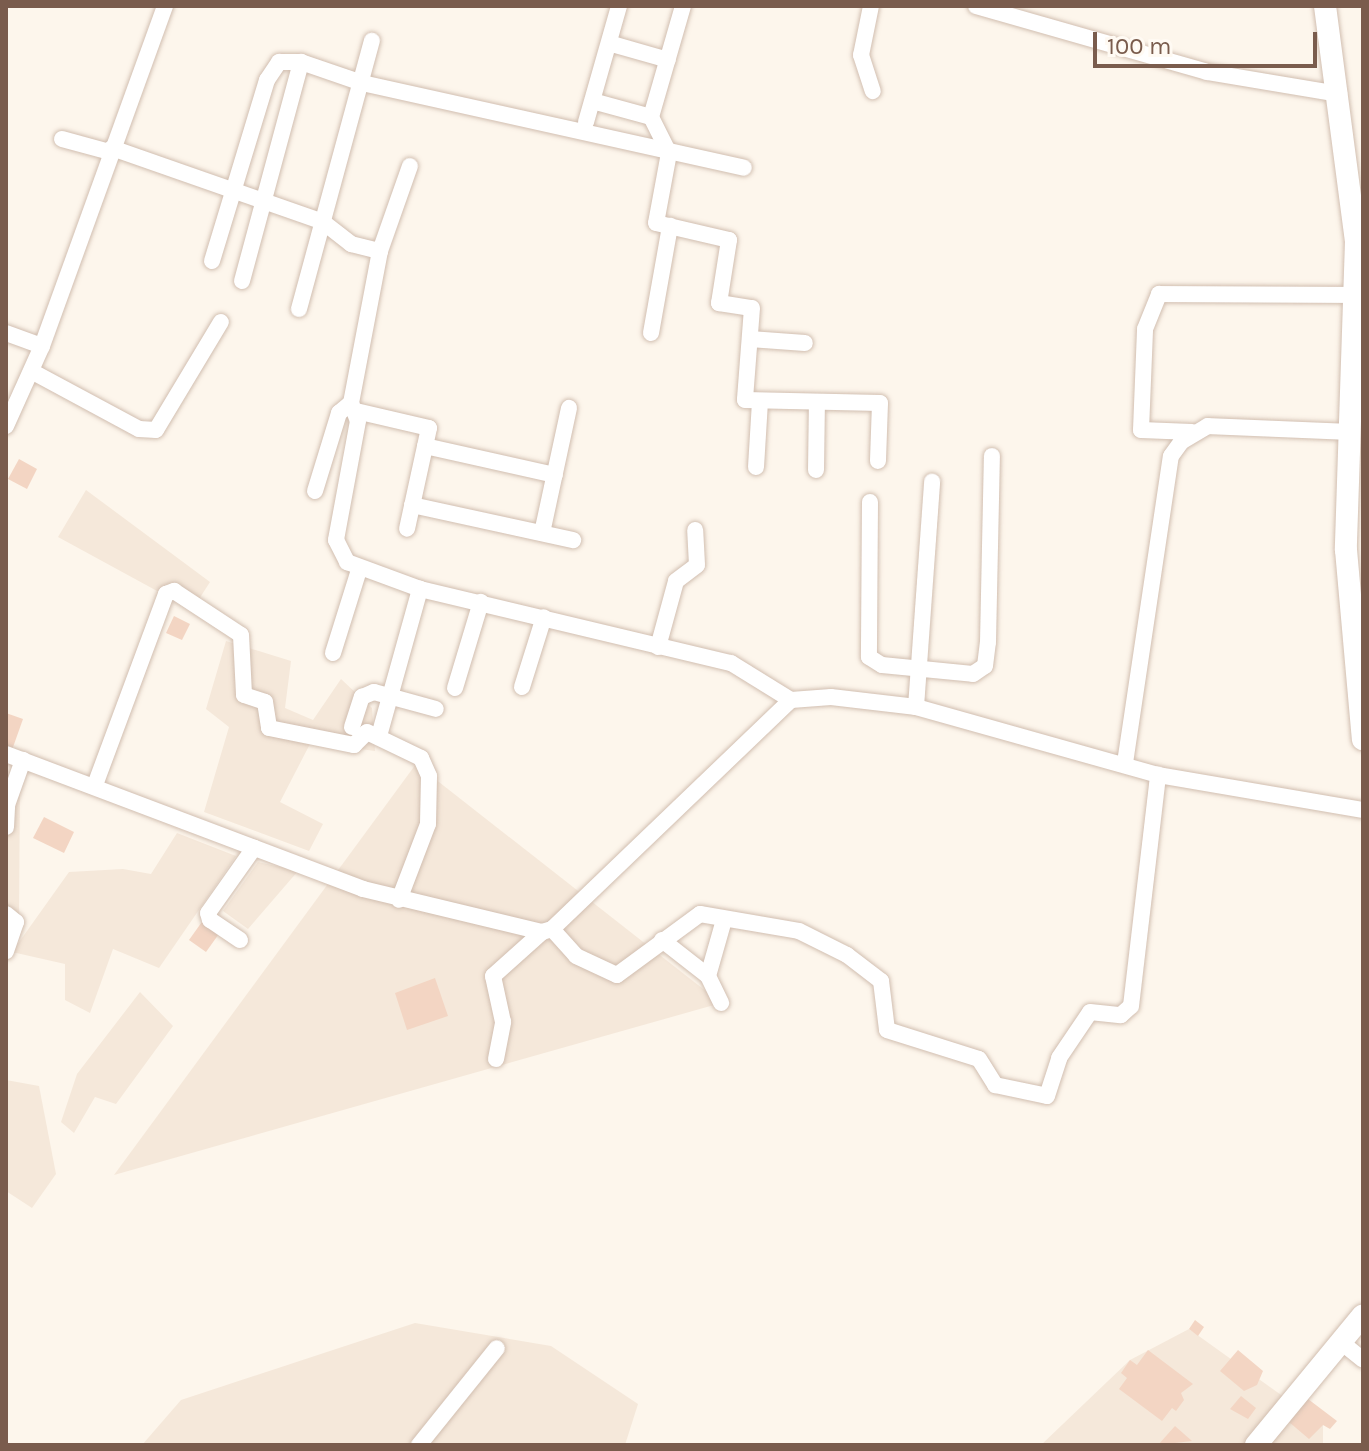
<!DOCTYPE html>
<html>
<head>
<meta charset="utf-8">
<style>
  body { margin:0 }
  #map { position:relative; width:1369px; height:1451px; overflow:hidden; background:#fdf6ec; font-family:Karla,sans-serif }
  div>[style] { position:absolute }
  .residential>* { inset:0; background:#f5e8da }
  .building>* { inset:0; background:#f3d5c3 }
  .roads { filter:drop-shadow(0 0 2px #d1beb0) drop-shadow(0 0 2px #d1beb0) }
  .minor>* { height:16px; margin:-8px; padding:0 8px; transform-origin:8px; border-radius:8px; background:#fff }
  .secondary>* { height:22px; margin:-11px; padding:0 11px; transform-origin:11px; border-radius:11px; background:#fff }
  span { translate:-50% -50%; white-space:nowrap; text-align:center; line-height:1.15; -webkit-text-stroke:6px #fffaf3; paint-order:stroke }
  .frame { position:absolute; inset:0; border:8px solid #7a5c4d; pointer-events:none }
  .scale { position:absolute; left:1093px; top:32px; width:224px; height:36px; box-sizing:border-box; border:4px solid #7a5c4d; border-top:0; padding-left:10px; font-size:24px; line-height:28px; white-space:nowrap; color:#7a5c4d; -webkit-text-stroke:6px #fffaf3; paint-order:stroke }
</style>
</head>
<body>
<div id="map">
  <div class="residential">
    <i style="clip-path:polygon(86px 490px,210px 582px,192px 610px,58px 537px)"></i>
    <i style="clip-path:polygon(226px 641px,291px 661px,285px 708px,313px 720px,341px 679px,372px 708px,375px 751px,311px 742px,280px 802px,323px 824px,309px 851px,204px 812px,229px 727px,206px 709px)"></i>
    <i style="clip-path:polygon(416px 764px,721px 1003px,114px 1175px)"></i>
    <i style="clip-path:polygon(6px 775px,20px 780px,19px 915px,6px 912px)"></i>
    <i style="clip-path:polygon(177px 833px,236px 856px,159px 968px,113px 949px,90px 1013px,65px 1000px,65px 964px,12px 952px,69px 872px,123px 869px,151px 874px)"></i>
    <i style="clip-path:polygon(258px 862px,298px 871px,248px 929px,223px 911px)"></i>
    <i style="clip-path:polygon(140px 992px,173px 1026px,116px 1104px,95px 1097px,74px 1133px,61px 1122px,77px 1074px)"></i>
    <i style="clip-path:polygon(6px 1080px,39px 1086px,56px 1174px,32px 1208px,6px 1191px)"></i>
    <i style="clip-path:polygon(415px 1323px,551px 1346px,638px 1404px,625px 1445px,142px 1445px,181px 1400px)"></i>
    <i style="clip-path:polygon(1189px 1329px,1323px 1425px,1323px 1445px,1041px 1445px,1130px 1360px)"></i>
  </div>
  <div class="building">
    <i style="clip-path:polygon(19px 459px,37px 469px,27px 489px,8px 479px)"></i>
    <i style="clip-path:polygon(174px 616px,190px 624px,182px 640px,166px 633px)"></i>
    <i style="clip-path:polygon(6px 713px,23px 719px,12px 750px,6px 748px)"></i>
    <i style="clip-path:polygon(44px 817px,74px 832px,64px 853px,33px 838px)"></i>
    <i style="clip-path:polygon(204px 919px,221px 931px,206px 952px,189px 940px)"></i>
    <i style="clip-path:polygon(435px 978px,448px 1016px,407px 1030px,395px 993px)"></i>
    <i style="clip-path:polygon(1195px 1320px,1204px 1327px,1198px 1336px,1189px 1329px)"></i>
    <i style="clip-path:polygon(1148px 1350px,1193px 1384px,1181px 1393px,1184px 1400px,1176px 1411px,1172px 1408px,1162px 1421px,1119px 1389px,1127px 1378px,1121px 1373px,1130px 1360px,1137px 1365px)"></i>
    <i style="clip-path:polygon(1238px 1350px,1263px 1371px,1257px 1385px,1244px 1391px,1220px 1371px)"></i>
    <i style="clip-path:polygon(1241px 1396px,1256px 1408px,1248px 1419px,1230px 1409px)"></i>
    <i style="clip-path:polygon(1308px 1399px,1337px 1421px,1330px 1429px,1323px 1425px,1309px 1439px,1289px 1422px)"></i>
    <i style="clip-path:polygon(1175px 1426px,1192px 1441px,1158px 1445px)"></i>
  </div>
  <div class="roads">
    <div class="minor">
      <i style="left:683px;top:6px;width:116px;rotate:106.1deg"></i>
      <i style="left:651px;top:117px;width:40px;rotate:63.4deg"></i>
      <i style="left:669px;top:153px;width:71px;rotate:100.5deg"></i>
      <i style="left:656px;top:223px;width:75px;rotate:13.1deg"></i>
      <i style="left:729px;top:240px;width:64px;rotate:99deg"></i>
      <i style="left:719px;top:303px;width:33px;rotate:9deg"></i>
      <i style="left:752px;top:308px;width:92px;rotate:94.4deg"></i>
      <i style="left:745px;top:400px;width:135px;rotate:1.3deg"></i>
      <i style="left:880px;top:403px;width:58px;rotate:92deg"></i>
      <i style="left:871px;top:6px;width:50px;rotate:101.5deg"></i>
      <i style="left:861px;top:55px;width:38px;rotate:72deg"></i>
      <i style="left:976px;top:6px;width:240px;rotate:15.9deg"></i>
      <i style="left:1207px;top:72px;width:134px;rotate:9.5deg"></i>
      <i style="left:612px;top:44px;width:58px;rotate:15.9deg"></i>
      <i style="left:596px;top:102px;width:57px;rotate:15.3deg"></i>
      <i style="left:586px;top:122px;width:121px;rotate:-74.1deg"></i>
      <i style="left:62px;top:139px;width:50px;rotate:15.2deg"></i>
      <i style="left:112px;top:148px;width:224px;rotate:19.3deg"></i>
      <i style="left:323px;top:222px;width:36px;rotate:38deg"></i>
      <i style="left:351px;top:244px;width:30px;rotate:14deg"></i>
      <i style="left:380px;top:251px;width:155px;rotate:100.8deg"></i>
      <i style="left:351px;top:403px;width:19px;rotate:69deg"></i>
      <i style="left:358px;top:421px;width:121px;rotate:100.5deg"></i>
      <i style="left:336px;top:540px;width:25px;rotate:63deg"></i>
      <i style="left:347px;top:562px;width:78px;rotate:20.3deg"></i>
      <i style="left:420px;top:589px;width:320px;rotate:13.4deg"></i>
      <i style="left:731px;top:663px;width:70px;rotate:31.7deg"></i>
      <i style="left:380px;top:251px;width:90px;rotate:-70.6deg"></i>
      <i style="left:212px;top:261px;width:189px;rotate:-73.1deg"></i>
      <i style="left:267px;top:80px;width:22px;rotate:-56deg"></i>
      <i style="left:279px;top:62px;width:22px"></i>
      <i style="left:301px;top:62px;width:65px;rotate:19deg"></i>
      <i style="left:362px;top:83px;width:391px;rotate:12.5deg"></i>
      <i style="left:242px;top:281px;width:227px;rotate:-74.9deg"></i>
      <i style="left:299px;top:309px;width:278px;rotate:-74.8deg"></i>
      <i style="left:6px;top:333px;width:38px;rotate:20deg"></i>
      <i style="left:651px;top:333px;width:109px;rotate:-79.9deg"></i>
      <i style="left:750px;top:339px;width:55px;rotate:4.2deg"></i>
      <i style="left:33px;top:372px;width:120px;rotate:28.3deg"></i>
      <i style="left:139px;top:429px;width:17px;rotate:3deg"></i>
      <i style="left:156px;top:430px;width:126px;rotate:-59deg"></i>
      <i style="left:356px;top:411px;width:75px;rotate:13.1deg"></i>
      <i style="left:429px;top:428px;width:103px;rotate:102.3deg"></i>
      <i style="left:6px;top:426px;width:88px;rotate:-65.8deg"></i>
      <i style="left:42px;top:346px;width:362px;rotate:-70.1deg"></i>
      <i style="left:1192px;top:432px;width:51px;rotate:-177.8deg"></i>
      <i style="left:1141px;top:430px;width:101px;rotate:-87.7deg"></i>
      <i style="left:1145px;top:329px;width:38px;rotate:-68deg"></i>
      <i style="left:1159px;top:294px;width:196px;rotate:0.3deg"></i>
      <i style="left:425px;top:446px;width:133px;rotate:12.6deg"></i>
      <i style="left:756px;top:467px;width:66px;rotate:-86.5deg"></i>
      <i style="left:816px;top:470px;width:68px;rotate:-89.2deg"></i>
      <i style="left:315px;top:491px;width:82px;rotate:-72.9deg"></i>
      <i style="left:339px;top:413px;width:16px;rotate:-40deg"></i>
      <i style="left:870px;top:502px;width:155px;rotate:90.4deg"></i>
      <i style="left:869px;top:657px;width:15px;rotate:32deg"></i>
      <i style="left:882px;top:665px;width:91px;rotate:5.6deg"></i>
      <i style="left:973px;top:674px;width:14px;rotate:-34deg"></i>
      <i style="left:985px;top:666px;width:24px;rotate:-83deg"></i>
      <i style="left:988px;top:642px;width:186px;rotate:-88.8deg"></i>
      <i style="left:412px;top:505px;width:165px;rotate:12.3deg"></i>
      <i style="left:542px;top:533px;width:128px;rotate:-77.8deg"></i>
      <i style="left:658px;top:647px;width:68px;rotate:-74.7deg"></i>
      <i style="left:676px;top:581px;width:26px;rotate:-37deg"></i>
      <i style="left:697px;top:565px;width:35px;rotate:-93deg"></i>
      <i style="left:333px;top:653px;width:87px;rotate:-72.6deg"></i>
      <i style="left:522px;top:687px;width:73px;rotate:-72.6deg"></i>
      <i style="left:455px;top:688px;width:90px;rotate:-73.2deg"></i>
      <i style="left:916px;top:707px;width:226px;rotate:-85.9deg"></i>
      <i style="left:352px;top:727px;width:32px;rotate:-72deg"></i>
      <i style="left:362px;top:697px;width:13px;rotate:-23deg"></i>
      <i style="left:374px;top:692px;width:64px;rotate:15.3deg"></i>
      <i style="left:379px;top:736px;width:153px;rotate:-74.4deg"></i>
      <i style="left:6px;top:754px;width:382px;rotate:20.7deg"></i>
      <i style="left:363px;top:889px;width:184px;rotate:13.5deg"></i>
      <i style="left:542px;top:932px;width:10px;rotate:-17deg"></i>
      <i style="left:552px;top:929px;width:331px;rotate:-43.8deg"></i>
      <i style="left:791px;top:700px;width:40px;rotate:-4.3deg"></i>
      <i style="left:831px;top:697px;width:86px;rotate:6.7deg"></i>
      <i style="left:916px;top:707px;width:251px;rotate:15.7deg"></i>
      <i style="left:1158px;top:775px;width:208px;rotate:9.7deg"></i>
      <i style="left:1125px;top:763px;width:310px;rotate:-81.5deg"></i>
      <i style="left:1171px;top:456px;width:17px;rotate:-54deg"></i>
      <i style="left:1181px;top:442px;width:31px;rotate:-31deg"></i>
      <i style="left:1208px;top:426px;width:141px;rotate:2.4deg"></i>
      <i style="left:95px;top:785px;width:204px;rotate:-69.6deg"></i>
      <i style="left:166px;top:594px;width:9px;rotate:-21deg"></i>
      <i style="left:174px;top:591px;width:80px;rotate:33.3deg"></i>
      <i style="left:241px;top:635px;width:60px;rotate:87.1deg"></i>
      <i style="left:244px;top:695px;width:22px;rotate:18deg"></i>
      <i style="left:265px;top:702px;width:26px;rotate:81deg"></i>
      <i style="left:269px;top:728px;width:87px;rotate:11.3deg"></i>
      <i style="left:354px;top:745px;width:18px;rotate:-45deg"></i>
      <i style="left:367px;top:732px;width:60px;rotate:25.7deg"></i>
      <i style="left:421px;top:758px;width:20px;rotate:66deg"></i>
      <i style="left:429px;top:776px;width:48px;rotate:91.2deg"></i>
      <i style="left:428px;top:824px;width:81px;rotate:110.9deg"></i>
      <i style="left:6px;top:827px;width:22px;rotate:-87deg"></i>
      <i style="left:7px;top:805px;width:48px;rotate:-70.4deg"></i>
      <i style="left:6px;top:914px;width:13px;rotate:39deg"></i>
      <i style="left:16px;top:922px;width:31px;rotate:109deg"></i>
      <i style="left:552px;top:929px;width:36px;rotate:48deg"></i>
      <i style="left:576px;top:956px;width:45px;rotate:24.9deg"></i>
      <i style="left:617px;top:975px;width:103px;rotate:-36.3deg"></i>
      <i style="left:700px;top:914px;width:100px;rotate:9.7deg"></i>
      <i style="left:799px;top:931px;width:54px;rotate:26.6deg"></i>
      <i style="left:847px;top:955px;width:43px;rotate:37.4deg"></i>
      <i style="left:881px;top:981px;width:49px;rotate:83deg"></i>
      <i style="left:887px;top:1030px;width:96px;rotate:17.5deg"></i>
      <i style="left:979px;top:1059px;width:31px;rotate:58deg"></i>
      <i style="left:995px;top:1085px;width:53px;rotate:11.9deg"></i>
      <i style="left:1047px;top:1096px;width:40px;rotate:-72deg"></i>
      <i style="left:1059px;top:1058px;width:55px;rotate:-56deg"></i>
      <i style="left:1090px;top:1012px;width:31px;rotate:6deg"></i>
      <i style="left:1121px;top:1015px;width:13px;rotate:-42deg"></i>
      <i style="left:1131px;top:1006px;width:233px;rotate:-83.3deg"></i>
      <i style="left:240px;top:940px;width:36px;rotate:-146deg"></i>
      <i style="left:210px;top:920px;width:7px;rotate:-106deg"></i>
      <i style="left:208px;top:913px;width:80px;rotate:-54.7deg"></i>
      <i style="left:662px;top:940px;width:58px;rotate:38deg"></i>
      <i style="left:708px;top:976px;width:30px;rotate:64deg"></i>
      <i style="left:708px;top:976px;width:58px;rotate:-74.1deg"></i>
      <i style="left:496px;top:1059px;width:38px;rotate:-79deg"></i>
      <i style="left:503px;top:1022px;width:47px;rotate:-102.3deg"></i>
      <i style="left:493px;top:976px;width:66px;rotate:-41.9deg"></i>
      <i style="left:1341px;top:1342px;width:28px;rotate:39deg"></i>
      <i style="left:419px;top:1445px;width:124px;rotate:-51.2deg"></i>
    </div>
    <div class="secondary">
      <i style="left:1325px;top:6px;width:237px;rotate:82.5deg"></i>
      <i style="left:1356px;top:241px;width:309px;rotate:91.9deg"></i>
      <i style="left:1346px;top:550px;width:190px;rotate:84.9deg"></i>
      <i style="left:1256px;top:1445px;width:168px;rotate:-50.5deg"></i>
    </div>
  </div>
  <div class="frame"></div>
  <div class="scale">100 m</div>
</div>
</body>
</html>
